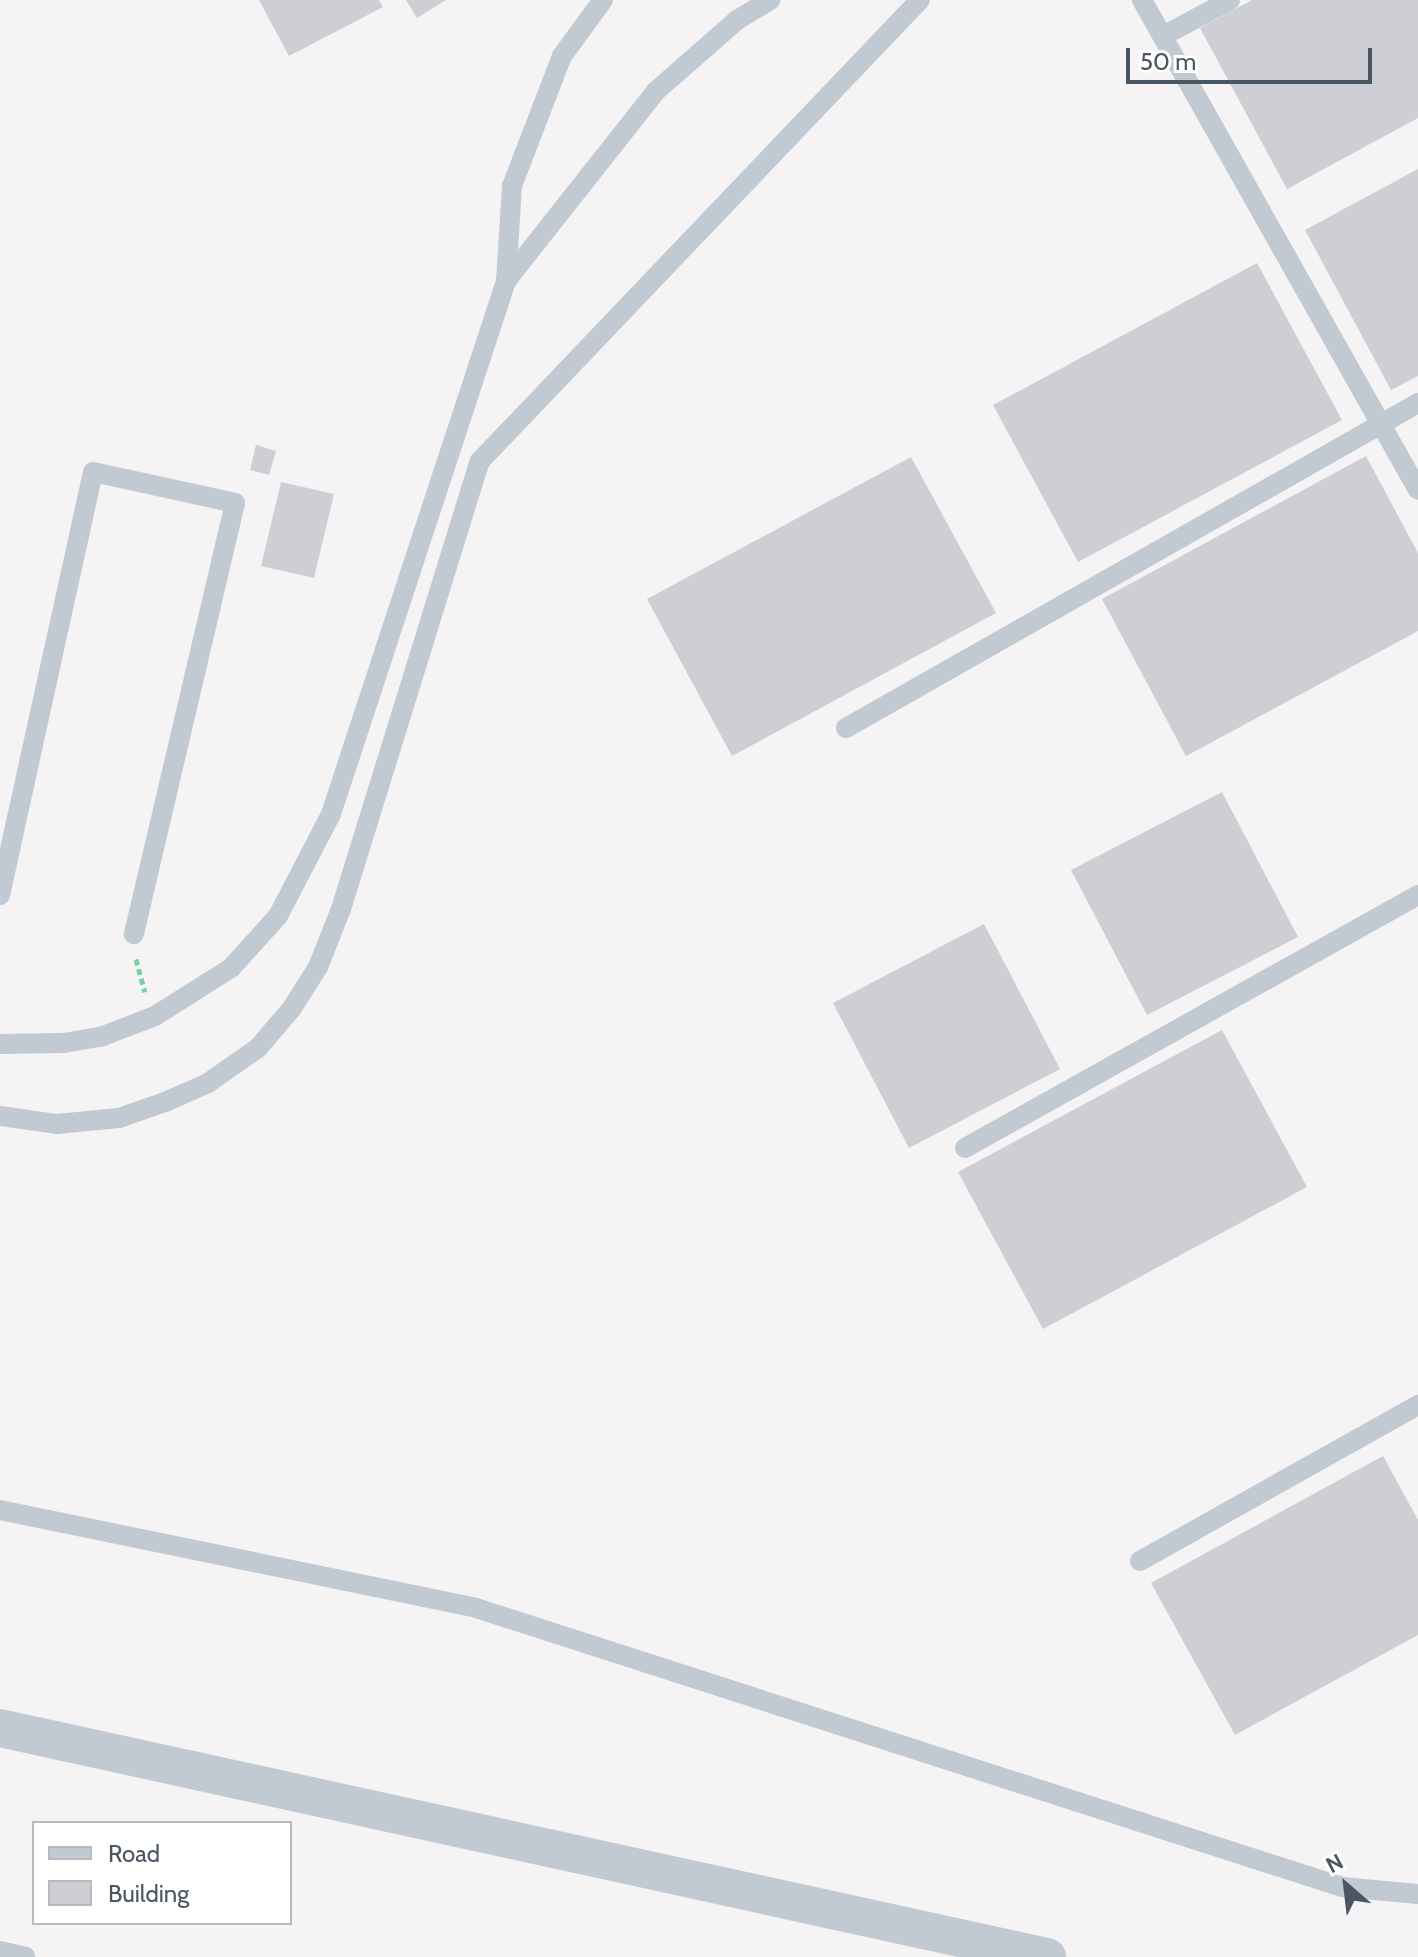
<!DOCTYPE html>
<html>
<head>
<meta charset="utf-8">
<style>
  body { margin:0 }
  #map { position:relative; width:1418px; height:1957px; overflow:hidden; background:#f5f3f3; font-family:Cabin,sans-serif }
  div>[style] { position:absolute }
  .building>* { inset:0; background:#cdcfd5 }
  .path>* { height:5px; margin-top:-2.5px; transform-origin:0; background:repeating-linear-gradient(90deg,#7ad0a6 0 6px,transparent 0 10px) }
  .lane>* { height:20px; margin:-10px; padding:0 10px; transform-origin:10px; border-radius:10px; background:#c1cad2 }
  .street>* { height:38px; margin:-19px; padding:0 19px; transform-origin:19px; border-radius:19px; background:#c1cad2 }
  span { translate:-50% -50%; white-space:nowrap; text-align:center; line-height:1.15; -webkit-text-stroke:8px #fff; paint-order:stroke }
  .legend { position:absolute; left:32px; top:1821px; width:260px; height:104px; box-sizing:border-box; background:#fff; border:2px solid #b7bbc0; margin:0; padding:10px 14px; list-style:none; font-size:24px; color:#4a5661 }
  .legend li { display:flex; align-items:center; gap:16px; height:40px }
  .legend b { width:40px; border:2px solid #b7bbc0 }
  .north { position:absolute; left:1306px; top:1845px; width:80px; height:80px; -webkit-text-stroke:6px #fff; paint-order:stroke; rotate:332deg; font-size:22px; font-weight:700; line-height:32px; text-align:center; color:#4a5661 }
  .north::after { content:''; display:block; margin:auto; width:28px; height:36px; background:#4a5661; clip-path:polygon(50% 0,100% 100%,50% 72%,0 100%) }
  .scale { position:absolute; left:1126px; top:48px; width:246px; height:36px; box-sizing:border-box; border:4px solid #4a5661; border-top:0; padding-left:10px; font-size:24px; line-height:28px; white-space:nowrap; color:#4a5661; -webkit-text-stroke:6px #fff; paint-order:stroke }
</style>
</head>
<body>
<div id="map">
  <div class="building">
    <i style="clip-path:polygon(259px 0,379px 0,383px 7px,289px 56px)"></i>
    <i style="clip-path:polygon(406px 0,446px 0,417px 18px)"></i>
    <i style="clip-path:polygon(1252px 0,1418px 0,1418px 118px,1287px 189px,1200px 28px)"></i>
    <i style="clip-path:polygon(1418px 169px,1418px 376px,1391px 390px,1305px 230px)"></i>
    <i style="clip-path:polygon(1257px 263px,1342px 420px,1078px 562px,993px 405px)"></i>
    <i style="clip-path:polygon(256px 445px,276px 451px,269px 475px,250px 470px)"></i>
    <i style="clip-path:polygon(1366px 456px,1418px 553px,1418px 631px,1186px 756px,1102px 599px)"></i>
    <i style="clip-path:polygon(911px 457px,996px 613px,732px 756px,647px 599px)"></i>
    <i style="clip-path:polygon(281px 482px,334px 494px,314px 578px,261px 566px)"></i>
    <i style="clip-path:polygon(1222px 792px,1298px 937px,1147px 1015px,1071px 870px)"></i>
    <i style="clip-path:polygon(984px 924px,1060px 1069px,909px 1148px,833px 1003px)"></i>
    <i style="clip-path:polygon(1222px 1030px,1307px 1187px,1043px 1329px,958px 1172px)"></i>
    <i style="clip-path:polygon(1383px 1456px,1418px 1520px,1418px 1635px,1235px 1735px,1151px 1583px)"></i>
  </div>
  <div class="path">
    <i style="left:136px;top:959px;width:34px;rotate:75deg"></i>
  </div>
  <div class="lane">
    <i style="left:1142px;top:0;width:562px;rotate:60.61deg"></i>
    <i style="left:1163px;top:36px;width:76px;rotate:-28.2deg"></i>
    <i style="left:506px;top:281px;width:95px;rotate:-86.4deg"></i>
    <i style="left:512px;top:186px;width:139px;rotate:-69deg"></i>
    <i style="left:562px;top:56px;width:69px;rotate:-53.8deg"></i>
    <i style="left:846px;top:728px;width:658px;rotate:-29.6deg"></i>
    <i style="left:0;top:895px;width:433px;rotate:-77.6deg"></i>
    <i style="left:93px;top:472px;width:145px;rotate:12.3deg"></i>
    <i style="left:235px;top:503px;width:443px;rotate:103.2deg"></i>
    <i style="left:0;top:1044px;width:64px;rotate:-0.9deg"></i>
    <i style="left:64px;top:1043px;width:40px;rotate:-10deg"></i>
    <i style="left:103px;top:1036px;width:56px;rotate:-21deg"></i>
    <i style="left:155px;top:1016px;width:90px;rotate:-32.3deg"></i>
    <i style="left:231px;top:968px;width:70px;rotate:-47.9deg"></i>
    <i style="left:278px;top:916px;width:115px;rotate:-62.5deg"></i>
    <i style="left:331px;top:814px;width:561px;rotate:-71.82deg"></i>
    <i style="left:506px;top:281px;width:242px;rotate:-51.7deg"></i>
    <i style="left:656px;top:91px;width:108px;rotate:-41.2deg"></i>
    <i style="left:737px;top:20px;width:39px;rotate:-31deg"></i>
    <i style="left:0;top:1116px;width:58px;rotate:8deg"></i>
    <i style="left:57px;top:1124px;width:62px;rotate:-5.5deg"></i>
    <i style="left:119px;top:1118px;width:49px;rotate:-19.2deg"></i>
    <i style="left:165px;top:1102px;width:47px;rotate:-23.8deg"></i>
    <i style="left:208px;top:1083px;width:61px;rotate:-35deg"></i>
    <i style="left:258px;top:1048px;width:52px;rotate:-49.6deg"></i>
    <i style="left:292px;top:1008px;width:49px;rotate:-57.6deg"></i>
    <i style="left:318px;top:967px;width:62px;rotate:-68.4deg"></i>
    <i style="left:341px;top:909px;width:469px;rotate:-72.8deg"></i>
    <i style="left:480px;top:461px;width:637px;rotate:-46.34deg"></i>
    <i style="left:965px;top:1148px;width:519px;rotate:-29.18deg"></i>
    <i style="left:0;top:1510px;width:486px;rotate:11.6deg"></i>
    <i style="left:476px;top:1608px;width:910px;rotate:17.86deg"></i>
    <i style="left:1342px;top:1887px;width:76px;rotate:5.3deg"></i>
    <i style="left:1140px;top:1561px;width:319px;rotate:-29.3deg"></i>
    <i style="left:0;top:1951px;width:26px;rotate:13deg"></i>
  </div>
  <div class="street">
    <i style="left:0;top:1728px;width:1072px;rotate:12.34deg"></i>
  </div>
  <ul class="legend">
  <li><b style="height:10px;background:#c1cad2"></b>Road</li>
  <li><b style="height:22px;background:#cdcfd5"></b>Building</li>
  </ul>
  <div class="north">N</div>
  <div class="scale">50 m</div>
</div>
</body>
</html>
